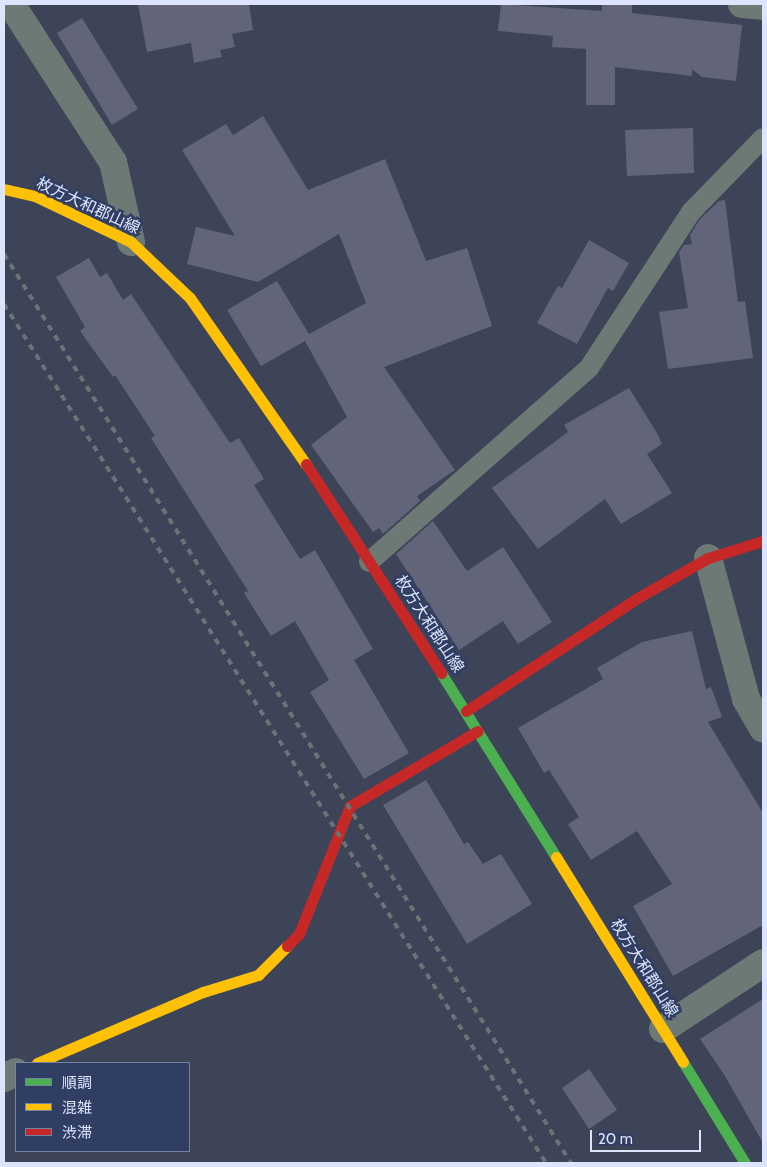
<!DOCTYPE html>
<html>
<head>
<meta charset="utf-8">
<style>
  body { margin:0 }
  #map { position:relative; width:767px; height:1167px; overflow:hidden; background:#3d4458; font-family:Cabin,"Noto Sans JP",sans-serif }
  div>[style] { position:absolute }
  .building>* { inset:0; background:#626479 }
  .lane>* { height:20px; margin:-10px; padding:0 10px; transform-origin:10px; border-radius:10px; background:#6c7975 }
  .street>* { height:28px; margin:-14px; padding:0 14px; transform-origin:14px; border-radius:14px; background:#6c7975 }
  .fast>* { height:11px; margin:-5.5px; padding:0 5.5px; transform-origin:5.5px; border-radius:5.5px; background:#4caf50 }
  .slow>* { height:11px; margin:-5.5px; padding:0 5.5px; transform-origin:5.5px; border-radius:5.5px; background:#ffc107 }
  .jam>* { height:11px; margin:-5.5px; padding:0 5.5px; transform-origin:5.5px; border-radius:5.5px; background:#c62828 }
  .rail>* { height:4px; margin-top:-2px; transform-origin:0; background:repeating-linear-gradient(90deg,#6a7474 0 6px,transparent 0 12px) }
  span { translate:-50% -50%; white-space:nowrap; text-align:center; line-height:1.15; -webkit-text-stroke:5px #313e64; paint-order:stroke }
  .street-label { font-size:16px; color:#dce5fd }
  .frame { position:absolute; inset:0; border:5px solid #dce5fd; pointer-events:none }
  .legend { position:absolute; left:15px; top:1062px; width:175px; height:90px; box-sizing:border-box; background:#313e64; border:1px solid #7581a1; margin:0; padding:6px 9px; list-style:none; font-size:15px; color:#dce5fd }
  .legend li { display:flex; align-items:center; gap:10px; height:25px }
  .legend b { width:25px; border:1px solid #7581a1 }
  .scale { position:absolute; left:590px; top:1130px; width:111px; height:22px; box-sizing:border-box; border:2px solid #dce5fd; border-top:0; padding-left:6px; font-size:15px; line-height:18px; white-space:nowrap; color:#dce5fd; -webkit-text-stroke:4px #313e64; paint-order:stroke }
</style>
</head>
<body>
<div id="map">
  <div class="building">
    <i style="clip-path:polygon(138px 4px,249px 4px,253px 30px,232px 34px,235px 47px,220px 50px,222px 57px,194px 63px,191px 43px,147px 52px)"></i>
    <i style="clip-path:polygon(501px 4px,602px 11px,602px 4px,632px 4px,632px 13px,742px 25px,736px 81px,702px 77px,692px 69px,692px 76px,615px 67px,615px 105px,586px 105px,586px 49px,552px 47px,553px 36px,498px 31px)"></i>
    <i style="clip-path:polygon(82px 18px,138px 109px,112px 125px,57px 33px)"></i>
    <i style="clip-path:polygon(263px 116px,308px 190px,385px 159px,426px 261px,467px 248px,492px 326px,384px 367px,455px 470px,417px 496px,420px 501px,383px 534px,379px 528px,373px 532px,311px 445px,347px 417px,305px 341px,261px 366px,227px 310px,277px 281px,309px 334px,366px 303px,339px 234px,258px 282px,187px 264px,196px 227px,235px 236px,182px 150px,226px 124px,233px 135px)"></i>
    <i style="clip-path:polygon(693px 128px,694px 173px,627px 176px,625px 130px)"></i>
    <i style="clip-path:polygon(725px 200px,738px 302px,745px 301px,753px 358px,668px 369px,659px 312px,688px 308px,679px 252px,684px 245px,692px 244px,690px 235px,700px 219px,719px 201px)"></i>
    <i style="clip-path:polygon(589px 240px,629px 263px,613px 291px,608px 288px,577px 344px,537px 323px,558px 286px,562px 288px)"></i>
    <i style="clip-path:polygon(89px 258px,100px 277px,107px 273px,123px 300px,131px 294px,230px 443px,239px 438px,264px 479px,254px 485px,300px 559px,315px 550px,373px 649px,354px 660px,409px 753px,364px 779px,310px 692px,329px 680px,295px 621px,271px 636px,244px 593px,248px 591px,151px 438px,155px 436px,115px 375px,113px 377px,80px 331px,85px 327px,56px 277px)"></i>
    <i style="clip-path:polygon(629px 388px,657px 433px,662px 444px,647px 454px,672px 493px,621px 524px,605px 499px,538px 549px,492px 488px,568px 432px,564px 425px)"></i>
    <i style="clip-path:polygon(433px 521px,467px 571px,503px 547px,552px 622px,518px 644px,503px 621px,459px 650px,396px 554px)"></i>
    <i style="clip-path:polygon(692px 631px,706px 689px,711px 687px,722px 717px,708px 722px,763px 813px,763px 925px,673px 976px,633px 906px,672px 884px,637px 831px,591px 860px,568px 824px,579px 817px,549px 770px,544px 773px,518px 728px,603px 679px,597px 668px,642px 642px)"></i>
    <i style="clip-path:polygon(426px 780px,464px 844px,468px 842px,483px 864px,501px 854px,532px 904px,467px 944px,383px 805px)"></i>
    <i style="clip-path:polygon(763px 999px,763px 1143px,725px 1076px,700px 1039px)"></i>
    <i style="clip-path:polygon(589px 1069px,617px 1110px,589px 1129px,562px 1088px)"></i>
  </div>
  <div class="lane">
    <i style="left:369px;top:562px;width:293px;rotate:-41.4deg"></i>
    <i style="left:589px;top:368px;width:186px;rotate:-56.8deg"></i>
    <i style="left:691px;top:212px;width:103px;rotate:-45.8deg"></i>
  </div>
  <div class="street">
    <i style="left:11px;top:4px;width:188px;rotate:57.2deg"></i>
    <i style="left:113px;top:162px;width:82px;rotate:77.3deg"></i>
    <i style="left:742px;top:4px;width:21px;rotate:5deg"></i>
    <i style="left:708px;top:558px;width:146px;rotate:74.9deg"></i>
    <i style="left:746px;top:699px;width:34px;rotate:60deg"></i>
    <i style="left:663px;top:1029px;width:120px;rotate:-33.4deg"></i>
    <i style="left:4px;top:1078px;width:13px;rotate:-27deg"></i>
  </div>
  <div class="fast">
    <i style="left:441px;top:673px;width:217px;rotate:58deg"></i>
    <i style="left:683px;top:1062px;width:119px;rotate:58.5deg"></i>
  </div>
  <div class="slow">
    <i style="left:4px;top:189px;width:32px;rotate:13deg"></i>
    <i style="left:35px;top:196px;width:106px;rotate:25.6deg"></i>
    <i style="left:131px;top:242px;width:81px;rotate:43.5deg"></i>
    <i style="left:190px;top:298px;width:203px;rotate:55.1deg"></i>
    <i style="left:556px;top:857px;width:241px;rotate:58.2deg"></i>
    <i style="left:37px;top:1063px;width:181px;rotate:-23.2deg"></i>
    <i style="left:203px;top:992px;width:58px;rotate:-17.2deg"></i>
    <i style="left:258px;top:975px;width:41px;rotate:-45deg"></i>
  </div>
  <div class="jam">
    <i style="left:306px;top:464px;width:249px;rotate:57.1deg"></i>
    <i style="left:466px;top:711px;width:207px;rotate:-33.4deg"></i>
    <i style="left:639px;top:597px;width:79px;rotate:-29.5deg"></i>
    <i style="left:708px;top:558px;width:58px;rotate:-17.2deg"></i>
    <i style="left:287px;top:946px;width:17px;rotate:-45deg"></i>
    <i style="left:299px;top:934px;width:138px;rotate:-68.3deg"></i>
    <i style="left:350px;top:806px;width:148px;rotate:-30.4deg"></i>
  </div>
  <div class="rail">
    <i style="left:4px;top:254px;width:1071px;rotate:58.05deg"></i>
    <i style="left:4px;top:304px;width:1016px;rotate:57.75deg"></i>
  </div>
  <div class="street-label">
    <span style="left:88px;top:206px;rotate:25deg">枚方大和郡山線</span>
    <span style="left:429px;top:624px;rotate:57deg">枚方大和郡山線</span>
    <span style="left:644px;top:968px;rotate:58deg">枚方大和郡山線</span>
  </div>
  <div class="frame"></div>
  <ul class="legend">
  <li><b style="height:6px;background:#4caf50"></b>順調</li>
  <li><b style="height:6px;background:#ffc107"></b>混雑</li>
  <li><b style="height:6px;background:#c62828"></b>渋滞</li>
  </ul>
  <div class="scale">20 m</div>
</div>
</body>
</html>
